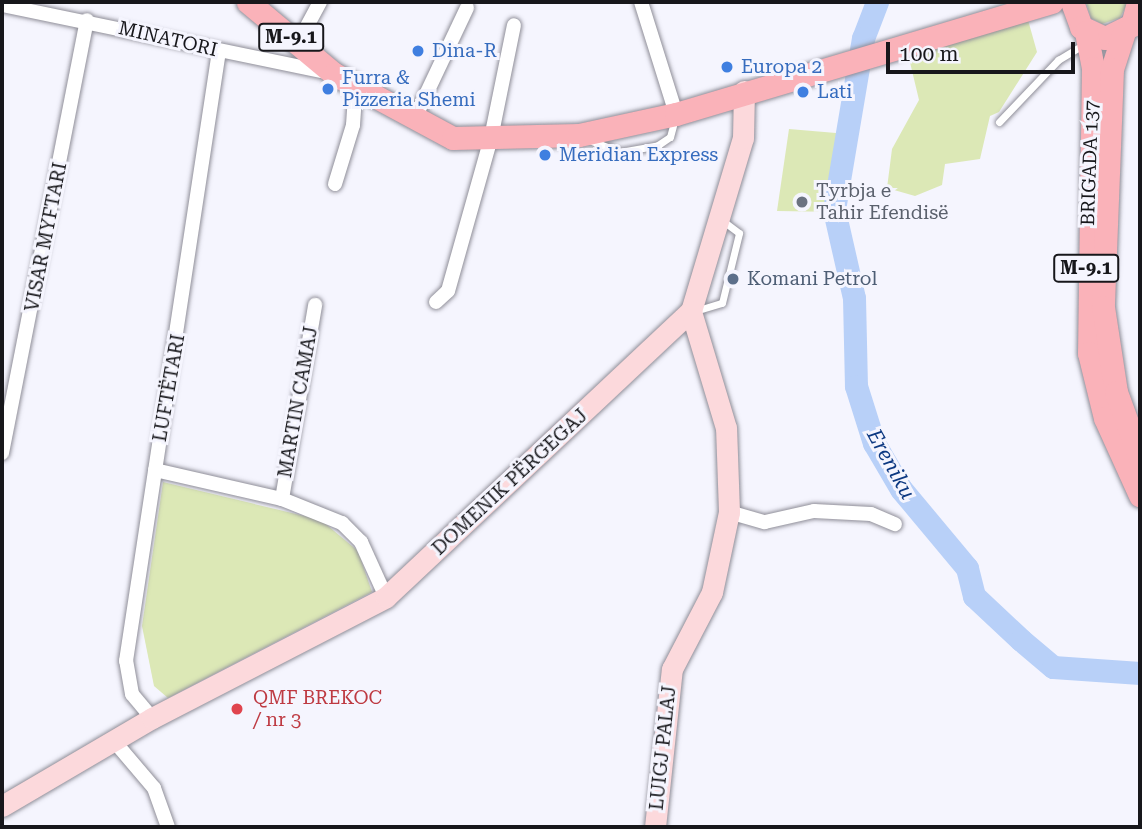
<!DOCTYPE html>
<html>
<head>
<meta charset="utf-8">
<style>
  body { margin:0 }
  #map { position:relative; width:1142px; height:829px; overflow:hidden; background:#f5f5fe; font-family:"Roboto Serif",serif }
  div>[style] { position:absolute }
  .green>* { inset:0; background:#dce8b6 }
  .river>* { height:23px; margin:-11.5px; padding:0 11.5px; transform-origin:11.5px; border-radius:11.5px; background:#b8d0f8 }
  .roads { filter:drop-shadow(0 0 2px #8f8e98) drop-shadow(0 0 2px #8f8e98) }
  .service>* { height:7px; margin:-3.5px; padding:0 3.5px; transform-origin:3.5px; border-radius:3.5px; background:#fff }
  .minor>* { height:14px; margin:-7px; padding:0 7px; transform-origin:7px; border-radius:7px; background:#fff }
  .secondary>* { height:21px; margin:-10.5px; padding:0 10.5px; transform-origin:10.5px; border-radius:10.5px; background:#fcd9dc }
  .primary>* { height:23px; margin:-11.5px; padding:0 11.5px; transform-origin:11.5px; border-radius:11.5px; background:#fab2b9 }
  .dots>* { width:19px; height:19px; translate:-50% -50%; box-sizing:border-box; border:4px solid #f5f5fe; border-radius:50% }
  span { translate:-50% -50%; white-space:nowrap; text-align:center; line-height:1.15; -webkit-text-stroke:6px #f5f5fe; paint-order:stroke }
  .shield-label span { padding:2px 5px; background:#f5f5fe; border:2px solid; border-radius:5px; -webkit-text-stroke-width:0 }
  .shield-label { font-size:18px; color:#17171b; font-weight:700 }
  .street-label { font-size:19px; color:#17171b }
  .shop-label { font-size:19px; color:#366cbe }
  .left { translate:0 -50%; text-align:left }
  .worship-label { font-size:19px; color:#5b616d }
  .service-label { font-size:19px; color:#4e5e75 }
  .health-label { font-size:19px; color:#be3a42 }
  .water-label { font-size:21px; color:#0d3982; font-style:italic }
  .frame { position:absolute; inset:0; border:4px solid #17171b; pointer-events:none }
  .scale { position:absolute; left:886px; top:42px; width:189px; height:32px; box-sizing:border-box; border:4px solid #17171b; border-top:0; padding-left:9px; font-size:21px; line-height:24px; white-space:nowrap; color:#17171b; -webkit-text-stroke:5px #f5f5fe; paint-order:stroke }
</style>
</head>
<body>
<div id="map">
  <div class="green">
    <i style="clip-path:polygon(1086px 2px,1125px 2px,1126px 6px,1120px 18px,1102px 24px,1091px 18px)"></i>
    <i style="clip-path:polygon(1028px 20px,1037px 52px,999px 112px,990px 116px,980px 159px,945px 164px,942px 185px,915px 196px,887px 188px,892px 149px,919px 100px,908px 54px)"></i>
    <i style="clip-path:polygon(789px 129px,836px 133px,839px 212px,777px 211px)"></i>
    <i style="clip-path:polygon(163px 482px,321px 520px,358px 551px,372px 592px,168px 698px,154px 686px,142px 626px)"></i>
  </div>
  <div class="river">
    <i style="left:877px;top:2px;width:39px;rotate:111deg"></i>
    <i style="left:863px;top:38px;width:174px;rotate:99.6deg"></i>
    <i style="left:834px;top:210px;width:90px;rotate:77.2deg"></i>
    <i style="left:854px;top:298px;width:88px;rotate:88.7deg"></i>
    <i style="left:856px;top:386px;width:60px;rotate:72.5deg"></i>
    <i style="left:874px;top:443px;width:53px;rotate:59.6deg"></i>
    <i style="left:901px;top:489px;width:103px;rotate:50.1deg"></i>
    <i style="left:967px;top:568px;width:29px;rotate:76deg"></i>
    <i style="left:974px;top:596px;width:64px;rotate:43.1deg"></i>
    <i style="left:1021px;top:640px;width:42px;rotate:40.2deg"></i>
    <i style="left:1053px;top:667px;width:87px;rotate:3.9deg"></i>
  </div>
  <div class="roads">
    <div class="service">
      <i style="left:999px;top:122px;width:86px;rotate:-46.4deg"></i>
      <i style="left:1058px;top:60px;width:29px;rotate:-31deg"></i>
      <i style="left:589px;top:140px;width:33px;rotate:21deg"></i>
      <i style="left:620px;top:152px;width:39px;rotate:-10deg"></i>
      <i style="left:658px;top:145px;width:14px;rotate:-34deg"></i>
      <i style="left:670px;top:137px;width:20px;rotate:-75deg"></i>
      <i style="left:695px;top:311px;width:28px;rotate:-17deg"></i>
      <i style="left:722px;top:303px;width:72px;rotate:-76.3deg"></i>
      <i style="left:739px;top:233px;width:20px;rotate:-143deg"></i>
    </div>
    <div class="minor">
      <i style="left:641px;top:2px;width:117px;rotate:72.6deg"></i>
      <i style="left:2px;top:5px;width:334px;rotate:11.7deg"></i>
      <i style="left:298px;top:43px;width:47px;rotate:-61.8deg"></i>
      <i style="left:414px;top:120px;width:124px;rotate:-64.7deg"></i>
      <i style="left:335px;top:184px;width:62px;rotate:-73deg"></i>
      <i style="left:353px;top:125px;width:39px;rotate:-86deg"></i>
      <i style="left:436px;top:302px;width:16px;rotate:-43deg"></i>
      <i style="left:448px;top:291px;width:159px;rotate:-74.3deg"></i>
      <i style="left:491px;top:138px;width:115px;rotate:-78.5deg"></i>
      <i style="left:2px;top:453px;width:441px;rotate:-78.9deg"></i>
      <i style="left:155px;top:470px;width:130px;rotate:12.9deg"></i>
      <i style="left:282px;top:499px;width:65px;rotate:21.8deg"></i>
      <i style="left:342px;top:523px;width:27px;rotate:45deg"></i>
      <i style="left:361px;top:542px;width:60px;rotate:65.6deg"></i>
      <i style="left:282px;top:499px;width:197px;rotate:-80.3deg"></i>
      <i style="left:729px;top:512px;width:37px;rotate:16deg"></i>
      <i style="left:765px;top:522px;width:50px;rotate:-12.7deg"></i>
      <i style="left:814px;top:511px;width:57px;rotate:3deg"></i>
      <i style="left:871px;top:514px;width:26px;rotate:23deg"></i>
      <i style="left:152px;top:718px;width:31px;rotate:-130deg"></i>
      <i style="left:132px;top:694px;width:34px;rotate:-100deg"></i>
      <i style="left:126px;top:661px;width:617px;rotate:-81.33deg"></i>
      <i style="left:114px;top:741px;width:62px;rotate:49.6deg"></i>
      <i style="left:154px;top:788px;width:41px;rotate:70.3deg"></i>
    </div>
    <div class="secondary">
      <i style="left:2px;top:806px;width:174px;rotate:-30.4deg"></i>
      <i style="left:152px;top:718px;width:263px;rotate:-27.3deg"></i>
      <i style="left:386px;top:597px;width:418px;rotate:-43.2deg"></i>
      <i style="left:691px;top:311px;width:181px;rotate:-73.3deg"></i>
      <i style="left:743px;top:138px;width:47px;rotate:-88.8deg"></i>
      <i style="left:655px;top:827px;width:159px;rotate:-83.9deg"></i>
      <i style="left:672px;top:669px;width:87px;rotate:-62.5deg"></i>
      <i style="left:712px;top:592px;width:82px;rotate:-78deg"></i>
      <i style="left:729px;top:512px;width:84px;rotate:-92deg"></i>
      <i style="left:726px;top:428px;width:122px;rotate:-106.7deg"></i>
    </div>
    <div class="primary">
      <i style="left:248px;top:2px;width:112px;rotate:39.9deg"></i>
      <i style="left:334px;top:74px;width:135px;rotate:28.3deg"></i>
      <i style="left:453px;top:138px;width:126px;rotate:-1.4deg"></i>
      <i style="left:579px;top:135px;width:99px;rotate:-12.2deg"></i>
      <i style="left:676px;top:114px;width:392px;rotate:-16.6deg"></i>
      <i style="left:1072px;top:2px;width:27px;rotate:70deg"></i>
      <i style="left:1081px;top:27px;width:26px;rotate:25deg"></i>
      <i style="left:1105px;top:38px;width:30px;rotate:-26deg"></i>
      <i style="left:1132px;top:25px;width:24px;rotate:-75deg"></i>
      <i style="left:1086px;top:32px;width:37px;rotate:79deg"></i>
      <i style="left:1093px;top:68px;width:285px;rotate:90.8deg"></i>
      <i style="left:1089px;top:353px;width:67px;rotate:76.2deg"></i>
      <i style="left:1105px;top:418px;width:85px;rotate:65.6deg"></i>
      <i style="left:1124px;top:32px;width:39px;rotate:108deg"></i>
      <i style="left:1112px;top:69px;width:238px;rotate:92.2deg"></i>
      <i style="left:1103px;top:307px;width:86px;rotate:81.3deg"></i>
      <i style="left:1116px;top:392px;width:70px;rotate:70deg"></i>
    </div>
  </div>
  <div class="dots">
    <i style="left:418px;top:51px;background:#3f7fe0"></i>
    <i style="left:727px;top:67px;background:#3f7fe0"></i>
    <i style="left:328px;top:89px;background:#3f7fe0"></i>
    <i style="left:803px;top:92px;background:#3f7fe0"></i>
    <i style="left:545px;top:155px;background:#3f7fe0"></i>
    <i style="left:802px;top:202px;background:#6b7280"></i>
    <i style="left:733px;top:279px;background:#5c6f8a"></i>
    <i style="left:237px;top:709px;background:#e0444e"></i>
  </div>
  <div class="shield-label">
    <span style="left:291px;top:37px">M-9.1</span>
    <span style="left:1086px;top:268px">M-9.1</span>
  </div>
  <div class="street-label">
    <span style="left:168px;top:39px;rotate:13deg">MINATORI</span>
    <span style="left:1090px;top:163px;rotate:-88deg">BRIGADA 137</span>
    <span style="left:46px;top:237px;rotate:-79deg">VISAR MYFTARI</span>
    <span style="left:169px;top:388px;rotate:-80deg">LUFTËTARI</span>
    <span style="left:298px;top:402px;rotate:-80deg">MARTIN CAMAJ</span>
    <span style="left:510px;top:482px;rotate:-43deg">DOMENIK PËRGEGAJ</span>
    <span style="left:663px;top:748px;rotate:-84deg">LUIGJ PALAJ</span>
  </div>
  <div class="shop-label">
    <span class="left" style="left:432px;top:51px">Dina-R</span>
    <span class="left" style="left:741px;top:67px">Europa 2</span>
    <span class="left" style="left:342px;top:89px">Furra &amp;<br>Pizzeria Shemi</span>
    <span class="left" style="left:817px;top:92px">Lati</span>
    <span class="left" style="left:559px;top:155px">Meridian Express</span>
  </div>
  <div class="worship-label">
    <span class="left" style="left:816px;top:202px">Tyrbja e<br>Tahir Efendisë</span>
  </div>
  <div class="service-label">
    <span class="left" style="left:747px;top:279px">Komani Petrol</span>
  </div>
  <div class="health-label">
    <span class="left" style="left:253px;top:709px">QMF BREKOC<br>/ nr 3</span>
  </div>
  <div class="water-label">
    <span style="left:891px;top:464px;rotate:61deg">Ereniku</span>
  </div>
  <div class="frame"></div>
  <div class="scale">100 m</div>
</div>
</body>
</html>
